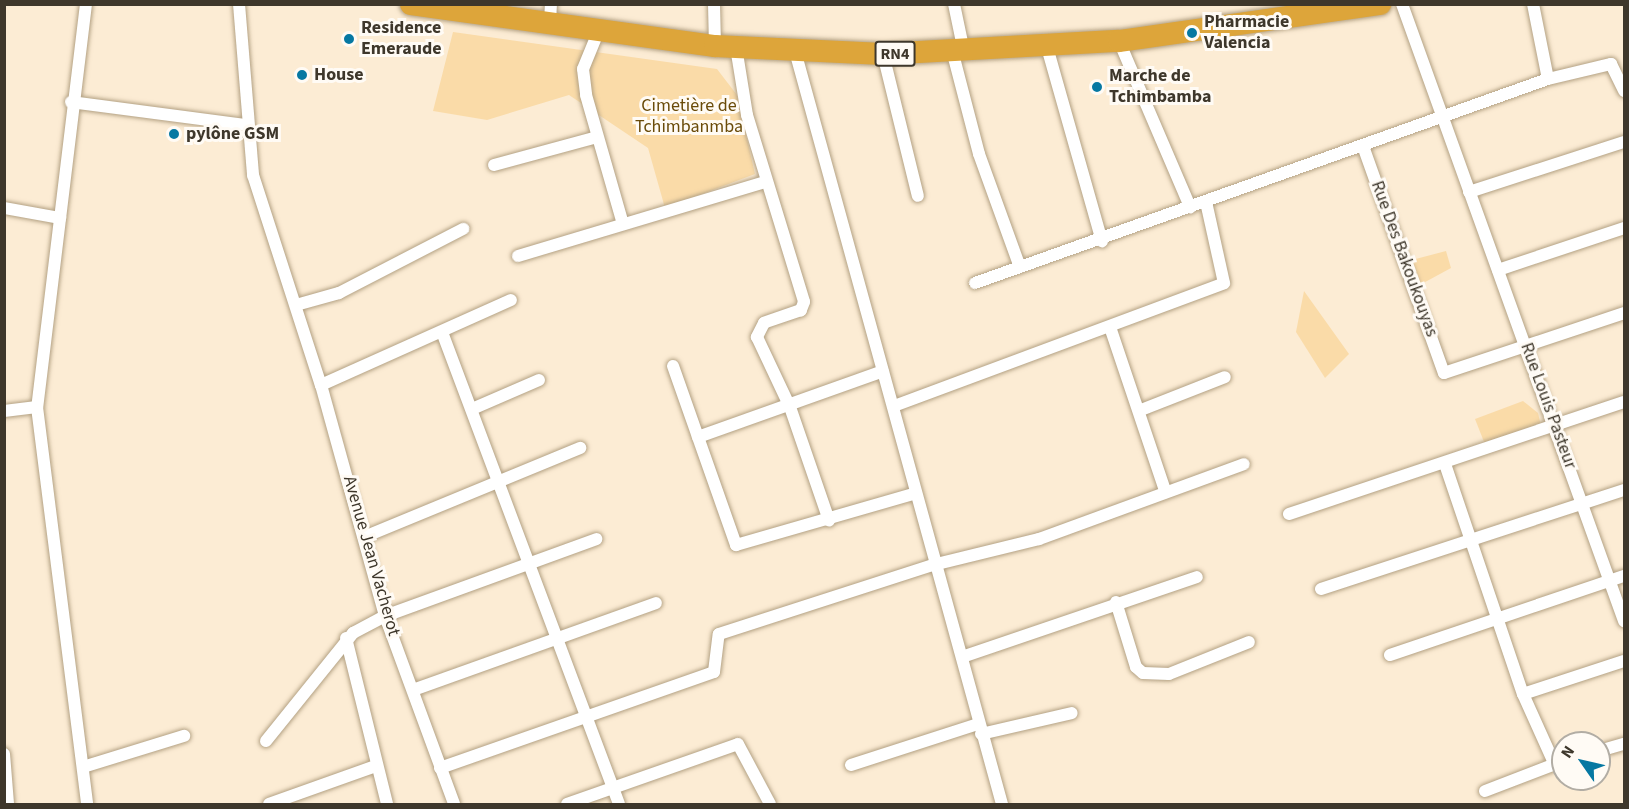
<!DOCTYPE html>
<html>
<head>
<meta charset="utf-8">
<style>
  body { margin:0 }
  #map { position:relative; width:1629px; height:809px; overflow:hidden; background:#fcecd4; font-family:"Source Sans 3",sans-serif }
  div>[style] { position:absolute }
  .green>* { inset:0; background:#fadba8 }
  .roads { filter:drop-shadow(0 0 2px #b3a183) drop-shadow(0 0 2px #b3a183) }
  .street>* { height:12px; margin:-6px; padding:0 6px; transform-origin:6px; border-radius:6px; background:#fff }
  .highway>* { height:22px; margin:-11px; padding:0 11px; transform-origin:11px; border-radius:11px; background:#dda53a }
  .dots>* { width:16px; height:16px; translate:-50% -50%; box-sizing:border-box; border:3px solid #fffbf5; border-radius:50% }
  span { translate:-50% -50%; white-space:nowrap; text-align:center; line-height:1.15; -webkit-text-stroke:6px #fffbf5; paint-order:stroke }
  .shield-label span { padding:2px 4px; background:#fffbf5; border:2px solid; border-radius:4px; -webkit-text-stroke-width:0 }
  .shield-label { font-size:16px; color:#3e372b; font-weight:700 }
  .poi-label { font-size:18px; color:#3e372b; font-weight:700 }
  .left { translate:0 -50%; text-align:left }
  .park-label { font-size:18px; color:#6a4b09 }
  .street-label { font-size:18px; color:#3e372b }
  .frame { position:absolute; inset:0; border:6px solid #3e372b; pointer-events:none }
  .north { position:absolute; left:1551px; top:731px; width:60px; height:60px; box-sizing:border-box; background:#fffbf5; border:2px solid #b2ada4; border-radius:50%; rotate:304deg; font-size:16px; font-weight:700; line-height:24px; text-align:center; color:#3e372b }
  .north::after { content:''; display:block; margin:auto; width:21px; height:27px; background:#0678a2; clip-path:polygon(50% 0,100% 100%,50% 72%,0 100%) }
</style>
</head>
<body>
<div id="map">
  <div class="green">
    <i style="clip-path:polygon(453px 32px,717px 69px,737px 95px,755px 174px,665px 208px,648px 148px,569px 95px,487px 120px,433px 111px)"></i>
    <i style="clip-path:polygon(1446px 251px,1451px 268px,1416px 287px,1408px 261px)"></i>
    <i style="clip-path:polygon(1304px 291px,1349px 354px,1325px 378px,1296px 332px)"></i>
    <i style="clip-path:polygon(1523px 401px,1538px 413px,1542px 430px,1486px 447px,1475px 419px)"></i>
  </div>
  <div class="roads">
    <div class="street">
      <i style="left:86px;top:4px;width:406px;rotate:96.9deg"></i>
      <i style="left:37px;top:407px;width:400px;rotate:82.8deg"></i>
      <i style="left:239px;top:4px;width:172px;rotate:85.3deg"></i>
      <i style="left:253px;top:175px;width:221px;rotate:72.1deg"></i>
      <i style="left:321px;top:385px;width:240px;rotate:74.5deg"></i>
      <i style="left:385px;top:616px;width:200px;rotate:69.8deg"></i>
      <i style="left:714px;top:4px;width:42px;rotate:88.6deg"></i>
      <i style="left:954px;top:4px;width:49px;rotate:78.2deg"></i>
      <i style="left:1402px;top:4px;width:656px;rotate:70.21deg"></i>
      <i style="left:1533px;top:4px;width:76px;rotate:78.7deg"></i>
      <i style="left:550px;top:22px;width:18px;rotate:-87deg"></i>
      <i style="left:599px;top:30px;width:42px;rotate:112.3deg"></i>
      <i style="left:583px;top:69px;width:26px;rotate:83deg"></i>
      <i style="left:586px;top:95px;width:134px;rotate:74deg"></i>
      <i style="left:1119px;top:41px;width:181px;rotate:66.8deg"></i>
      <i style="left:736px;top:47px;width:69px;rotate:80.8deg"></i>
      <i style="left:747px;top:115px;width:195px;rotate:73deg"></i>
      <i style="left:804px;top:302px;width:9px;rotate:111deg"></i>
      <i style="left:801px;top:310px;width:39px;rotate:161deg"></i>
      <i style="left:764px;top:323px;width:16px;rotate:117deg"></i>
      <i style="left:757px;top:337px;width:77px;rotate:64.8deg"></i>
      <i style="left:790px;top:407px;width:120px;rotate:71deg"></i>
      <i style="left:1047px;top:47px;width:202px;rotate:74.2deg"></i>
      <i style="left:795px;top:51px;width:781px;rotate:74.63deg"></i>
      <i style="left:883px;top:54px;width:146px;rotate:76.2deg"></i>
      <i style="left:953px;top:54px;width:103px;rotate:75.4deg"></i>
      <i style="left:979px;top:154px;width:120px;rotate:70.1deg"></i>
      <i style="left:71px;top:102px;width:177px;rotate:7.5deg"></i>
      <i style="left:1363px;top:146px;width:241px;rotate:70.4deg"></i>
      <i style="left:1444px;top:373px;width:190px;rotate:-18.4deg"></i>
      <i style="left:494px;top:165px;width:107px;rotate:-15.2deg"></i>
      <i style="left:1469px;top:192px;width:163px;rotate:-17.9deg"></i>
      <i style="left:4px;top:208px;width:57px;rotate:10.1deg"></i>
      <i style="left:518px;top:256px;width:258px;rotate:-16.7deg"></i>
      <i style="left:1498px;top:270px;width:133px;rotate:-18.4deg"></i>
      <i style="left:975px;top:283px;width:608px;rotate:-19.6deg"></i>
      <i style="left:1548px;top:79px;width:65px;rotate:-13.4deg"></i>
      <i style="left:1611px;top:64px;width:30px;rotate:64deg"></i>
      <i style="left:296px;top:305px;width:45px;rotate:-15.6deg"></i>
      <i style="left:339px;top:293px;width:140px;rotate:-27.3deg"></i>
      <i style="left:1110px;top:327px;width:172px;rotate:71.4deg"></i>
      <i style="left:442px;top:332px;width:504px;rotate:69.44deg"></i>
      <i style="left:673px;top:366px;width:190px;rotate:70.6deg"></i>
      <i style="left:736px;top:545px;width:187px;rotate:-16.1deg"></i>
      <i style="left:321px;top:385px;width:208px;rotate:-24.1deg"></i>
      <i style="left:894px;top:406px;width:352px;rotate:-20.4deg"></i>
      <i style="left:1224px;top:283px;width:83px;rotate:-102.5deg"></i>
      <i style="left:472px;top:409px;width:73px;rotate:-23.4deg"></i>
      <i style="left:1141px;top:410px;width:90px;rotate:-21.4deg"></i>
      <i style="left:4px;top:411px;width:33px;rotate:-7deg"></i>
      <i style="left:698px;top:437px;width:196px;rotate:-19.6deg"></i>
      <i style="left:1445px;top:464px;width:243px;rotate:71.3deg"></i>
      <i style="left:1523px;top:694px;width:76px;rotate:65.8deg"></i>
      <i style="left:1289px;top:514px;width:353px;rotate:-18.5deg"></i>
      <i style="left:364px;top:537px;width:234px;rotate:-22.4deg"></i>
      <i style="left:1321px;top:589px;width:319px;rotate:-18.1deg"></i>
      <i style="left:1116px;top:602px;width:68px;rotate:72.9deg"></i>
      <i style="left:1136px;top:667px;width:9px;rotate:41deg"></i>
      <i style="left:1143px;top:673px;width:26px;rotate:2deg"></i>
      <i style="left:1169px;top:674px;width:86px;rotate:-21.8deg"></i>
      <i style="left:346px;top:638px;width:171px;rotate:76.1deg"></i>
      <i style="left:1390px;top:655px;width:247px;rotate:-18.7deg"></i>
      <i style="left:962px;top:657px;width:248px;rotate:-18.8deg"></i>
      <i style="left:413px;top:690px;width:258px;rotate:-19.7deg"></i>
      <i style="left:1523px;top:694px;width:106px;rotate:-18.1deg"></i>
      <i style="left:981px;top:734px;width:93px;rotate:-13deg"></i>
      <i style="left:266px;top:741px;width:139px;rotate:-51.1deg"></i>
      <i style="left:353px;top:633px;width:36px;rotate:-28deg"></i>
      <i style="left:385px;top:616px;width:225px;rotate:-20deg"></i>
      <i style="left:1599px;top:751px;width:26px;rotate:-16deg"></i>
      <i style="left:4px;top:754px;width:50px;rotate:85.4deg"></i>
      <i style="left:851px;top:765px;width:133px;rotate:-17.9deg"></i>
      <i style="left:83px;top:767px;width:106px;rotate:-17.1deg"></i>
      <i style="left:440px;top:768px;width:290px;rotate:-19.3deg"></i>
      <i style="left:714px;top:672px;width:38px;rotate:-83deg"></i>
      <i style="left:719px;top:634px;width:225px;rotate:-17.9deg"></i>
      <i style="left:933px;top:565px;width:109px;rotate:-13.8deg"></i>
      <i style="left:1039px;top:539px;width:218px;rotate:-20.1deg"></i>
      <i style="left:1485px;top:791px;width:84px;rotate:-21deg"></i>
      <i style="left:269px;top:804px;width:114px;rotate:-19.6deg"></i>
      <i style="left:567px;top:804px;width:181px;rotate:-19.3deg"></i>
      <i style="left:738px;top:744px;width:68px;rotate:61.9deg"></i>
    </div>
    <div class="highway">
      <i style="left:411px;top:4px;width:307px;rotate:7.9deg"></i>
      <i style="left:715px;top:46px;width:168px;rotate:2.7deg"></i>
      <i style="left:883px;top:54px;width:236px;rotate:-3.2deg"></i>
      <i style="left:1119px;top:41px;width:264px;rotate:-8.1deg"></i>
    </div>
  </div>
  <div class="dots">
    <i style="left:1192px;top:33px;background:#0678a2"></i>
    <i style="left:349px;top:39px;background:#0678a2"></i>
    <i style="left:302px;top:75px;background:#0678a2"></i>
    <i style="left:1097px;top:87px;background:#0678a2"></i>
    <i style="left:174px;top:134px;background:#0678a2"></i>
  </div>
  <div class="shield-label">
    <span style="left:895px;top:54px">RN4</span>
  </div>
  <div class="poi-label">
    <span class="left" style="left:1204px;top:33px">Pharmacie<br>Valencia</span>
    <span class="left" style="left:361px;top:39px">Residence<br>Emeraude</span>
    <span class="left" style="left:314px;top:75px">House</span>
    <span class="left" style="left:1109px;top:87px">Marche de<br>Tchimbamba</span>
    <span class="left" style="left:186px;top:134px">pylône GSM</span>
  </div>
  <div class="park-label">
    <span style="left:689px;top:117px">Cimetière de<br>Tchimbanmba</span>
  </div>
  <div class="street-label">
    <span style="left:1404px;top:259px;rotate:70deg">Rue Des Bakoukouyas</span>
    <span style="left:1548px;top:406px;rotate:70deg">Rue Louis Pasteur</span>
    <span style="left:371px;top:556px;rotate:74deg">Avenue Jean Vacherot</span>
  </div>
  <div class="frame"></div>
  <div class="north">N</div>
</div>
</body>
</html>
